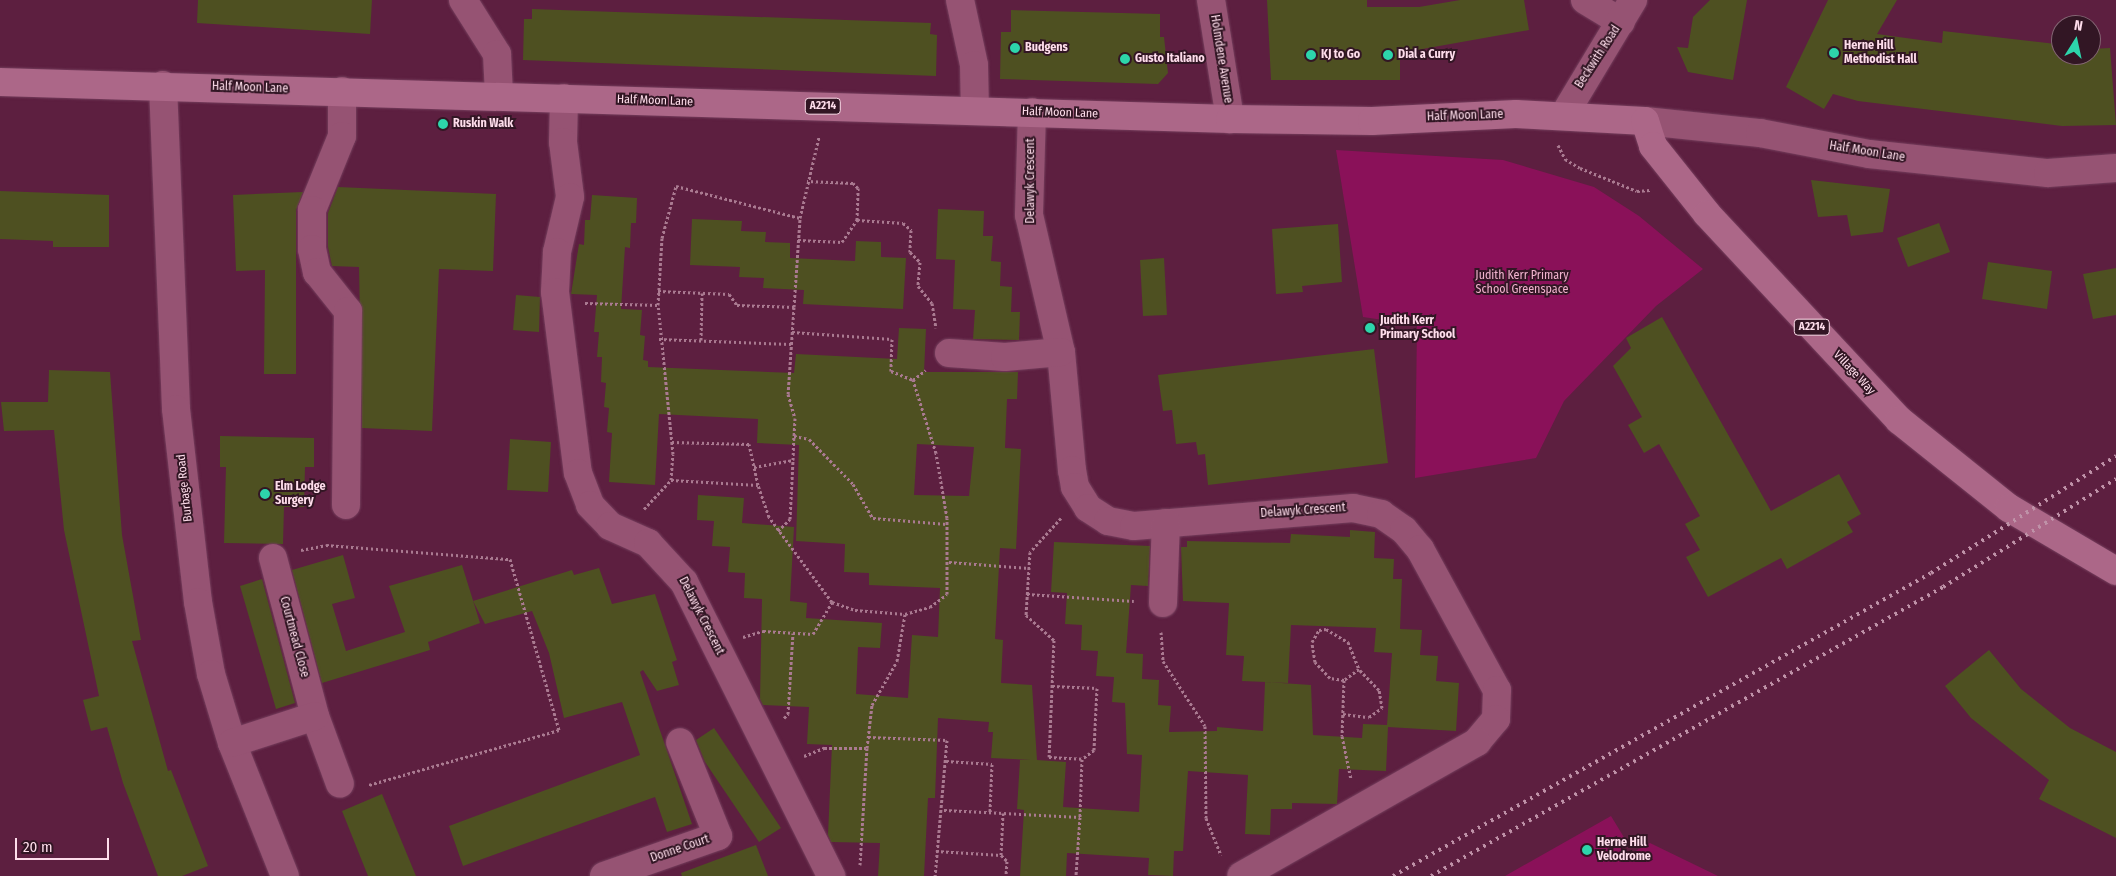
<!DOCTYPE html>
<html>
<head>
<meta charset="utf-8">
<style>
  body { margin:0 }
  #map { position:relative; width:2116px; height:876px; overflow:hidden; background:#5d1f40; font-family:"Fira Sans Condensed",sans-serif }
  div>[style] { position:absolute }
  .green>* { inset:0; background:#8a1159 }
  .building>* { inset:0; background:#4e5021 }
  .path>* { height:3px; margin-top:-1.5px; transform-origin:0; background:repeating-linear-gradient(90deg,#aa7a91 0 2.5px,transparent 0 5px) }
  .roads { filter:drop-shadow(0 0 1px #753f5d) drop-shadow(0 0 1px #753f5d) }
  .minor>* { height:28px; margin:-14px; padding:0 14px; transform-origin:14px; border-radius:14px; background:#965373 }
  .major>* { height:28px; margin:-14px; padding:0 14px; transform-origin:14px; border-radius:14px; background:#ac6788 }
  .rail>* { height:4px; margin-top:-2px; transform-origin:0; background:repeating-linear-gradient(90deg,#bf92a8 0 2.5px,transparent 0 7.5px) }
  .dots>* { width:14px; height:14px; translate:-50% -50%; box-sizing:border-box; border:2px solid #321624; border-radius:50% }
  span { translate:-50% -50%; white-space:nowrap; text-align:center; line-height:1.15; -webkit-text-stroke:4px #321624; paint-order:stroke }
  .shield-label span { padding:1px 4px; background:#321624; border:1px solid; border-radius:4px; -webkit-text-stroke-width:0 }
  .shield-label { font-size:11px; color:#feddeb; font-weight:700 }
  .poi-label { font-size:12px; color:#feddeb; font-weight:700 }
  .left { translate:0 -50%; text-align:left }
  .street-label { font-size:12px; color:#feddeb }
  .park-label { font-size:12px; color:#f1b3ce }
  .north { position:absolute; left:2051px; top:15px; width:50px; height:50px; box-sizing:border-box; background:#321624; border:1px solid #846674; border-radius:50%; rotate:10deg; font-size:14px; font-weight:700; line-height:20px; text-align:center; color:#feddeb }
  .north::after { content:''; display:block; margin:auto; width:18px; height:22px; background:#2dd5ab; clip-path:polygon(50% 0,100% 100%,50% 72%,0 100%) }
  .scale { position:absolute; left:15px; top:838px; width:94px; height:22px; box-sizing:border-box; border:2px solid #feddeb; border-top:0; padding-left:6px; font-size:15px; line-height:18px; white-space:nowrap; color:#feddeb; -webkit-text-stroke:4px #321624; paint-order:stroke }
</style>
</head>
<body>
<div id="map">
  <div class="green">
    <i style="clip-path:polygon(1336px 150px,1503px 160px,1594px 187px,1639px 216px,1703px 269px,1656px 306px,1564px 401px,1536px 458px,1415px 478px,1417px 325px,1363px 317px)"></i>
    <i style="clip-path:polygon(1611px 816px,1625px 839px,1619px 843px,1626px 856px,1650px 843px,1718px 876px,1505px 876px)"></i>
  </div>
  <div class="building">
    <i style="clip-path:polygon(198px 0,372px 0,370px 34px,197px 23px)"></i>
    <i style="clip-path:polygon(1267px 0,1367px 0,1367px 7px,1419px 7px,1460px 0,1524px 0,1529px 30px,1400px 53px,1400px 80px,1271px 80px)"></i>
    <i style="clip-path:polygon(1710px 0,1747px 0,1733px 80px,1688px 72px,1677px 47px,1688px 48px,1693px 17px)"></i>
    <i style="clip-path:polygon(1828px 0,1897px 0,1877px 34px,1942px 43px,1943px 31px,2056px 44px,2061px 55px,2091px 55px,2091px 49px,2110px 48px,2116px 125px,2062px 126px,1858px 101px,1833px 94px,1824px 109px,1786px 87px)"></i>
    <i style="clip-path:polygon(532px 9px,931px 23px,930px 34px,937px 35px,936px 76px,523px 60px,524px 19px,532px 19px)"></i>
    <i style="clip-path:polygon(1011px 10px,1160px 14px,1160px 37px,1164px 37px,1168px 73px,1158px 84px,1000px 79px,1001px 32px,1011px 32px)"></i>
    <i style="clip-path:polygon(1811px 180px,1890px 189px,1883px 232px,1851px 236px,1847px 215px,1818px 217px)"></i>
    <i style="clip-path:polygon(338px 187px,496px 194px,493px 271px,439px 269px,432px 431px,362px 428px,359px 267px,332px 266px,328px 247px,328px 213px)"></i>
    <i style="clip-path:polygon(0 191px,109px 195px,109px 247px,53px 247px,53px 241px,0 239px)"></i>
    <i style="clip-path:polygon(303px 192px,296px 210px,296px 374px,264px 374px,265px 270px,236px 271px,233px 195px)"></i>
    <i style="clip-path:polygon(evenodd,592px 195px,637px 198px,636px 223px,631px 223px,630px 248px,625px 247px,621px 309px,642px 310px,640px 335px,645px 336px,643px 360px,648px 361px,648px 367px,794px 373px,796px 354px,897px 359px,899px 328px,926px 329px,924px 372px,1018px 372px,1017px 399px,1007px 399px,1005px 448px,1021px 449px,1016px 549px,1000px 548px,995px 639px,1003px 640px,1001px 683px,1032px 685px,1037px 760px,1066px 762px,1063px 807px,1139px 812px,1142px 755px,1127px 754px,1125px 703px,1112px 702px,1114px 677px,1096px 676px,1098px 651px,1081px 650px,1082px 625px,1065px 624px,1067px 593px,1051px 592px,1054px 542px,1150px 546px,1148px 586px,1131px 585px,1126px 653px,1143px 654px,1142px 679px,1159px 680px,1158px 705px,1171px 706px,1169px 732px,1217px 731px,1217px 727px,1263px 731px,1265px 682px,1311px 685px,1313px 735px,1362px 738px,1363px 724px,1387px 725px,1392px 653px,1374px 652px,1376px 628px,1291px 625px,1288px 683px,1242px 681px,1244px 656px,1226px 655px,1229px 603px,1183px 601px,1181px 547px,1187px 547px,1187px 541px,1290px 543px,1291px 534px,1350px 537px,1350px 530px,1375px 532px,1374px 558px,1394px 559px,1393px 579px,1402px 579px,1400px 629px,1422px 630px,1420px 655px,1438px 656px,1436px 681px,1459px 683px,1456px 731px,1388px 727px,1386px 771px,1339px 769px,1337px 804px,1292px 803px,1292px 809px,1271px 809px,1270px 835px,1245px 834px,1248px 775px,1188px 771px,1183px 851px,1174px 851px,1173px 876px,1148px 875px,1149px 858px,1067px 853px,1066px 876px,1020px 876px,1024px 810px,1017px 809px,1020px 760px,1031px 760px,991px 758px,993px 732px,988px 732px,989px 722px,938px 718px,935px 798px,928px 798px,924px 876px,878px 876px,880px 843px,831px 842px,828px 835px,832px 745px,807px 744px,809px 707px,763px 705px,760px 699px,762px 599px,744px 598px,745px 573px,728px 572px,730px 547px,712px 546px,714px 521px,697px 520px,698px 495px,744px 498px,742px 523px,794px 527px,790px 601px,807px 603px,806px 618px,882px 623px,880px 648px,858px 647px,856px 694px,908px 698px,912px 635px,938px 637px,940px 588px,869px 585px,869px 573px,844px 572px,845px 544px,796px 541px,799px 445px,757px 443px,758px 419px,659px 414px,655px 485px,609px 482px,612px 433px,607px 432px,609px 408px,604px 407px,606px 383px,601px 382px,602px 357px,597px 357px,599px 332px,594px 332px,597px 295px,571px 294px,579px 244px,584px 245px,585px 220px,590px 220px,592px 195px,917px 444px,974px 447px,969px 496px,914px 495px,917px 444px)"></i>
    <i style="clip-path:polygon(938px 209px,984px 211px,983px 236px,993px 236px,991px 261px,1001px 262px,1000px 286px,1012px 287px,1011px 312px,1020px 312px,1019px 340px,973px 339px,975px 310px,953px 309px,955px 260px,936px 259px)"></i>
    <i style="clip-path:polygon(692px 219px,742px 221px,741px 231px,766px 232px,765px 242px,790px 243px,790px 258px,855px 261px,856px 241px,881px 242px,881px 257px,906px 258px,903px 309px,803px 304px,804px 290px,763px 288px,764px 278px,739px 277px,740px 267px,690px 265px)"></i>
    <i style="clip-path:polygon(1939px 223px,1950px 252px,1908px 267px,1897px 238px)"></i>
    <i style="clip-path:polygon(1338px 224px,1342px 282px,1302px 286px,1303px 292px,1276px 294px,1272px 229px)"></i>
    <i style="clip-path:polygon(1164px 258px,1167px 315px,1143px 316px,1140px 260px)"></i>
    <i style="clip-path:polygon(1988px 262px,2052px 271px,2047px 309px,1982px 299px)"></i>
    <i style="clip-path:polygon(2116px 268px,2116px 315px,2093px 319px,2083px 274px)"></i>
    <i style="clip-path:polygon(516px 295px,540px 297px,539px 332px,513px 330px)"></i>
    <i style="clip-path:polygon(1662px 317px,1771px 511px,1839px 474px,1861px 514px,1847px 522px,1853px 532px,1787px 569px,1781px 558px,1708px 597px,1686px 557px,1700px 550px,1685px 524px,1700px 516px,1659px 444px,1644px 453px,1628px 425px,1642px 417px,1613px 366px,1631px 348px,1626px 338px)"></i>
    <i style="clip-path:polygon(1374px 349px,1388px 463px,1208px 485px,1205px 454px,1198px 455px,1196px 442px,1176px 444px,1172px 410px,1163px 411px,1158px 375px)"></i>
    <i style="clip-path:polygon(49px 370px,110px 372px,122px 535px,141px 640px,132px 641px,168px 771px,171px 770px,208px 866px,182px 876px,158px 876px,123px 783px,107px 727px,91px 731px,83px 700px,99px 696px,64px 530px,54px 430px,4px 431px,1px 402px,48px 402px)"></i>
    <i style="clip-path:polygon(220px 436px,314px 438px,314px 467px,305px 467px,304px 507px,284px 507px,283px 544px,224px 543px,226px 467px,220px 467px)"></i>
    <i style="clip-path:polygon(510px 439px,551px 442px,548px 492px,507px 490px)"></i>
    <i style="clip-path:polygon(343px 555px,355px 598px,332px 604px,346px 651px,405px 632px,389px 586px,462px 565px,480px 623px,428px 642px,430px 650px,322px 683px,292px 570px)"></i>
    <i style="clip-path:polygon(599px 568px,612px 604px,655px 594px,677px 660px,672px 662px,679px 685px,657px 691px,643px 670px,640px 672px,692px 824px,667px 832px,655px 797px,463px 866px,449px 826px,640px 755px,622px 702px,564px 718px,549px 653px,532px 611px,485px 624px,473px 601px,572px 570px,574px 575px)"></i>
    <i style="clip-path:polygon(262px 579px,295px 703px,276px 709px,240px 586px)"></i>
    <i style="clip-path:polygon(1989px 650px,2021px 689px,2070px 728px,2116px 752px,2116px 838px,2039px 799px,2049px 780px,1971px 718px,1945px 686px)"></i>
    <i style="clip-path:polygon(714px 728px,781px 828px,759px 842px,705px 762px,696px 740px)"></i>
    <i style="clip-path:polygon(382px 794px,416px 876px,368px 876px,342px 811px)"></i>
    <i style="clip-path:polygon(756px 845px,768px 876px,682px 876px,681px 873px)"></i>
  </div>
  <div class="path">
    <i style="left:1558px;top:145px;width:16px;rotate:63deg"></i>
    <i style="left:1565px;top:159px;width:17px;rotate:31deg"></i>
    <i style="left:1580px;top:168px;width:61px;rotate:22deg"></i>
    <i style="left:1637px;top:191px;width:13px;rotate:-4deg"></i>
    <i style="left:857px;top:220px;width:46px;rotate:3.7deg"></i>
    <i style="left:903px;top:223px;width:11px;rotate:41deg"></i>
    <i style="left:911px;top:230px;width:22px;rotate:93deg"></i>
    <i style="left:910px;top:252px;width:14px;rotate:45deg"></i>
    <i style="left:920px;top:262px;width:24px;rotate:95deg"></i>
    <i style="left:918px;top:286px;width:22px;rotate:51deg"></i>
    <i style="left:932px;top:303px;width:25px;rotate:81deg"></i>
    <i style="left:798px;top:240px;width:44px;rotate:2.6deg"></i>
    <i style="left:842px;top:242px;width:27px;rotate:-56deg"></i>
    <i style="left:857px;top:220px;width:32px;rotate:-88deg"></i>
    <i style="left:858px;top:188px;width:7px;rotate:-135deg"></i>
    <i style="left:853px;top:183px;width:46px;rotate:-177.5deg"></i>
    <i style="left:658px;top:291px;width:71px;rotate:2.4deg"></i>
    <i style="left:729px;top:294px;width:14px;rotate:54deg"></i>
    <i style="left:737px;top:305px;width:57px;rotate:2deg"></i>
    <i style="left:794px;top:307px;width:87px;rotate:93.9deg"></i>
    <i style="left:788px;top:394px;width:25px;rotate:74deg"></i>
    <i style="left:795px;top:418px;width:18px;rotate:93deg"></i>
    <i style="left:585px;top:303px;width:73px;rotate:1.6deg"></i>
    <i style="left:658px;top:305px;width:67px;rotate:-86.6deg"></i>
    <i style="left:662px;top:238px;width:54px;rotate:-74.9deg"></i>
    <i style="left:676px;top:186px;width:128px;rotate:14.5deg"></i>
    <i style="left:800px;top:218px;width:83px;rotate:-76.8deg"></i>
    <i style="left:794px;top:307px;width:89px;rotate:-86.1deg"></i>
    <i style="left:792px;top:332px;width:100px;rotate:4deg"></i>
    <i style="left:892px;top:339px;width:32px;rotate:92deg"></i>
    <i style="left:891px;top:371px;width:24px;rotate:22deg"></i>
    <i style="left:659px;top:339px;width:132px;rotate:2.2deg"></i>
    <i style="left:701px;top:340px;width:47px;rotate:-88.8deg"></i>
    <i style="left:754px;top:467px;width:40px;rotate:-10deg"></i>
    <i style="left:793px;top:460px;width:24px;rotate:-88deg"></i>
    <i style="left:794px;top:436px;width:15px;rotate:11deg"></i>
    <i style="left:809px;top:439px;width:63px;rotate:45.6deg"></i>
    <i style="left:853px;top:484px;width:39px;rotate:60deg"></i>
    <i style="left:873px;top:518px;width:74px;rotate:4.6deg"></i>
    <i style="left:671px;top:480px;width:87px;rotate:3.3deg"></i>
    <i style="left:758px;top:485px;width:42px;rotate:-102.4deg"></i>
    <i style="left:749px;top:444px;width:77px;rotate:-178.5deg"></i>
    <i style="left:644px;top:509px;width:40px;rotate:-47deg"></i>
    <i style="left:671px;top:480px;width:26px;rotate:-86deg"></i>
    <i style="left:673px;top:454px;width:150px;rotate:-95.7deg"></i>
    <i style="left:1061px;top:518px;width:46px;rotate:132.4deg"></i>
    <i style="left:1030px;top:552px;width:63px;rotate:93.6deg"></i>
    <i style="left:1026px;top:615px;width:38px;rotate:42deg"></i>
    <i style="left:1054px;top:640px;width:117px;rotate:92.4deg"></i>
    <i style="left:1049px;top:757px;width:33px;rotate:3deg"></i>
    <i style="left:1082px;top:759px;width:58px;rotate:92deg"></i>
    <i style="left:778px;top:531px;width:17px;rotate:-45deg"></i>
    <i style="left:790px;top:519px;width:59px;rotate:-87.1deg"></i>
    <i style="left:301px;top:550px;width:25px;rotate:-11deg"></i>
    <i style="left:326px;top:545px;width:185px;rotate:4.4deg"></i>
    <i style="left:510px;top:559px;width:178px;rotate:74deg"></i>
    <i style="left:559px;top:730px;width:199px;rotate:163.9deg"></i>
    <i style="left:949px;top:562px;width:80px;rotate:4.3deg"></i>
    <i style="left:1027px;top:594px;width:107px;rotate:3.7deg"></i>
    <i style="left:832px;top:602px;width:24px;rotate:19deg"></i>
    <i style="left:855px;top:610px;width:50px;rotate:4.6deg"></i>
    <i style="left:905px;top:614px;width:26px;rotate:-16deg"></i>
    <i style="left:930px;top:607px;width:21px;rotate:-37deg"></i>
    <i style="left:947px;top:594px;width:76px;rotate:-90deg"></i>
    <i style="left:947px;top:518px;width:66px;rotate:-99.6deg"></i>
    <i style="left:936px;top:453px;width:77px;rotate:-107.5deg"></i>
    <i style="left:913px;top:380px;width:16px;rotate:-38deg"></i>
    <i style="left:1161px;top:632px;width:29px;rotate:86deg"></i>
    <i style="left:1163px;top:661px;width:77px;rotate:57.1deg"></i>
    <i style="left:1205px;top:726px;width:92px;rotate:89.4deg"></i>
    <i style="left:1206px;top:818px;width:40px;rotate:68deg"></i>
    <i style="left:743px;top:637px;width:21px;rotate:-17deg"></i>
    <i style="left:763px;top:631px;width:50px;rotate:3.4deg"></i>
    <i style="left:813px;top:634px;width:37px;rotate:-59deg"></i>
    <i style="left:832px;top:602px;width:106px;rotate:-126.5deg"></i>
    <i style="left:769px;top:517px;width:34px;rotate:-109deg"></i>
    <i style="left:1344px;top:680px;width:14px;rotate:-172deg"></i>
    <i style="left:1330px;top:678px;width:22px;rotate:-133deg"></i>
    <i style="left:1315px;top:662px;width:20px;rotate:-99deg"></i>
    <i style="left:1312px;top:642px;width:14px;rotate:-60deg"></i>
    <i style="left:1319px;top:630px;width:7px;rotate:-8deg"></i>
    <i style="left:1326px;top:629px;width:26px;rotate:31deg"></i>
    <i style="left:1348px;top:642px;width:29px;rotate:68deg"></i>
    <i style="left:1359px;top:669px;width:19px;rotate:144deg"></i>
    <i style="left:1344px;top:680px;width:56px;rotate:92deg"></i>
    <i style="left:1342px;top:736px;width:44px;rotate:78.2deg"></i>
    <i style="left:1052px;top:686px;width:45px;rotate:2.5deg"></i>
    <i style="left:1097px;top:688px;width:62px;rotate:92.8deg"></i>
    <i style="left:1094px;top:750px;width:15px;rotate:143deg"></i>
    <i style="left:1343px;top:714px;width:26px;rotate:7deg"></i>
    <i style="left:1369px;top:717px;width:16px;rotate:-35deg"></i>
    <i style="left:1382px;top:708px;width:18px;rotate:-99deg"></i>
    <i style="left:1379px;top:690px;width:29px;rotate:-134deg"></i>
    <i style="left:784px;top:718px;width:6px;rotate:-45deg"></i>
    <i style="left:788px;top:714px;width:81px;rotate:-86.5deg"></i>
    <i style="left:868px;top:737px;width:79px;rotate:2.2deg"></i>
    <i style="left:947px;top:740px;width:137px;rotate:95deg"></i>
    <i style="left:804px;top:756px;width:22px;rotate:-22deg"></i>
    <i style="left:824px;top:748px;width:43px"></i>
    <i style="left:867px;top:748px;width:43px;rotate:-83.4deg"></i>
    <i style="left:872px;top:705px;width:51px;rotate:-60.4deg"></i>
    <i style="left:897px;top:661px;width:48px;rotate:-80.3deg"></i>
    <i style="left:946px;top:761px;width:46px;rotate:3.7deg"></i>
    <i style="left:992px;top:764px;width:48px;rotate:92.4deg"></i>
    <i style="left:944px;top:810px;width:136px;rotate:2.9deg"></i>
    <i style="left:1080px;top:817px;width:59px;rotate:93.9deg"></i>
    <i style="left:936px;top:851px;width:65px;rotate:3.5deg"></i>
    <i style="left:1001px;top:855px;width:42px;rotate:-87.3deg"></i>
    <i style="left:1001px;top:855px;width:8px;rotate:45deg"></i>
    <i style="left:1007px;top:861px;width:15px;rotate:94deg"></i>
    <i style="left:860px;top:865px;width:117px;rotate:-86.6deg"></i>
  </div>
  <div class="roads">
    <div class="minor">
      <i style="left:463px;top:0;width:64px;rotate:57.8deg"></i>
      <i style="left:497px;top:54px;width:41px;rotate:87.2deg"></i>
      <i style="left:960px;top:0;width:66px;rotate:77.8deg"></i>
      <i style="left:974px;top:65px;width:46px;rotate:88.8deg"></i>
      <i style="left:1211px;top:0;width:121px;rotate:80.9deg"></i>
      <i style="left:1585px;top:0;width:42px;rotate:31.4deg"></i>
      <i style="left:163px;top:85px;width:324px;rotate:87.7deg"></i>
      <i style="left:176px;top:409px;width:194px;rotate:83.5deg"></i>
      <i style="left:198px;top:602px;width:73px;rotate:79.8deg"></i>
      <i style="left:211px;top:674px;width:72px;rotate:73.1deg"></i>
      <i style="left:232px;top:743px;width:143px;rotate:68.3deg"></i>
      <i style="left:342px;top:91px;width:45px;rotate:90deg"></i>
      <i style="left:342px;top:136px;width:80px;rotate:112.1deg"></i>
      <i style="left:312px;top:210px;width:39px;rotate:90deg"></i>
      <i style="left:312px;top:249px;width:24px;rotate:78deg"></i>
      <i style="left:317px;top:272px;width:50px;rotate:51.5deg"></i>
      <i style="left:348px;top:311px;width:194px;rotate:90.6deg"></i>
      <i style="left:564px;top:98px;width:44px;rotate:91.3deg"></i>
      <i style="left:563px;top:142px;width:55px;rotate:82.7deg"></i>
      <i style="left:570px;top:197px;width:57px;rotate:103.3deg"></i>
      <i style="left:557px;top:252px;width:40px;rotate:92.9deg"></i>
      <i style="left:555px;top:292px;width:182px;rotate:82.8deg"></i>
      <i style="left:578px;top:473px;width:34px;rotate:69deg"></i>
      <i style="left:590px;top:505px;width:29px;rotate:46deg"></i>
      <i style="left:610px;top:526px;width:42px;rotate:24.1deg"></i>
      <i style="left:648px;top:543px;width:53px;rotate:47.3deg"></i>
      <i style="left:684px;top:582px;width:329px;rotate:63.4deg"></i>
      <i style="left:1032px;top:112px;width:103px;rotate:91.7deg"></i>
      <i style="left:1029px;top:215px;width:141px;rotate:76.9deg"></i>
      <i style="left:1061px;top:352px;width:119px;rotate:84.7deg"></i>
      <i style="left:1072px;top:470px;width:17px;rotate:80deg"></i>
      <i style="left:1075px;top:487px;width:25px;rotate:58deg"></i>
      <i style="left:1088px;top:508px;width:24px;rotate:33deg"></i>
      <i style="left:1108px;top:521px;width:26px;rotate:11deg"></i>
      <i style="left:1134px;top:526px;width:220px;rotate:-4.7deg"></i>
      <i style="left:1353px;top:508px;width:29px;rotate:12deg"></i>
      <i style="left:1381px;top:514px;width:28px;rotate:35deg"></i>
      <i style="left:1404px;top:530px;width:25px;rotate:50deg"></i>
      <i style="left:1420px;top:549px;width:161px;rotate:61.4deg"></i>
      <i style="left:1497px;top:690px;width:29px;rotate:92deg"></i>
      <i style="left:1496px;top:719px;width:30px;rotate:130deg"></i>
      <i style="left:1477px;top:742px;width:271px;rotate:150.4deg"></i>
      <i style="left:1564px;top:115px;width:134px;rotate:-59deg"></i>
      <i style="left:1645px;top:121px;width:116px;rotate:6deg"></i>
      <i style="left:1760px;top:133px;width:111px;rotate:10.9deg"></i>
      <i style="left:1869px;top:154px;width:180px;rotate:6.1deg"></i>
      <i style="left:2048px;top:173px;width:68px;rotate:-4.2deg"></i>
      <i style="left:949px;top:353px;width:56px;rotate:4.1deg"></i>
      <i style="left:1005px;top:357px;width:56px;rotate:-5.1deg"></i>
      <i style="left:273px;top:558px;width:163px;rotate:75.1deg"></i>
      <i style="left:315px;top:716px;width:72px;rotate:69.8deg"></i>
      <i style="left:1163px;top:603px;width:80px;rotate:-87.9deg"></i>
      <i style="left:232px;top:743px;width:87px;rotate:-18deg"></i>
      <i style="left:604px;top:876px;width:121px;rotate:-19.3deg"></i>
      <i style="left:718px;top:836px;width:101px;rotate:-112deg"></i>
    </div>
    <div class="major">
      <i style="left:0;top:82px;width:1231px;rotate:1.72deg"></i>
      <i style="left:1230px;top:119px;width:142px;rotate:0.8deg"></i>
      <i style="left:1372px;top:121px;width:144px;rotate:-2.8deg"></i>
      <i style="left:1516px;top:114px;width:129px;rotate:3.1deg"></i>
      <i style="left:1645px;top:121px;width:26px;rotate:72deg"></i>
      <i style="left:1653px;top:146px;width:87px;rotate:51.5deg"></i>
      <i style="left:1707px;top:214px;width:282px;rotate:47deg"></i>
      <i style="left:1899px;top:420px;width:141px;rotate:38.7deg"></i>
      <i style="left:2009px;top:508px;width:124px;rotate:30.5deg"></i>
    </div>
  </div>
  <div class="rail">
    <i style="left:1393px;top:876px;width:617px;rotate:-29.39deg"></i>
    <i style="left:1931px;top:573px;width:219px;rotate:-32.3deg"></i>
    <i style="left:1431px;top:876px;width:588px;rotate:-29.44deg"></i>
    <i style="left:1943px;top:587px;width:204px;rotate:-32deg"></i>
  </div>
  <div class="dots">
    <i style="left:1015px;top:48px;background:#2dd5ab"></i>
    <i style="left:1834px;top:53px;background:#2dd5ab"></i>
    <i style="left:1311px;top:55px;background:#2dd5ab"></i>
    <i style="left:1388px;top:55px;background:#2dd5ab"></i>
    <i style="left:1125px;top:59px;background:#2dd5ab"></i>
    <i style="left:443px;top:124px;background:#2dd5ab"></i>
    <i style="left:1370px;top:328px;background:#2dd5ab"></i>
    <i style="left:265px;top:494px;background:#2dd5ab"></i>
    <i style="left:1587px;top:850px;background:#2dd5ab"></i>
  </div>
  <div class="shield-label">
    <span style="left:823px;top:106px">A2214</span>
    <span style="left:1812px;top:327px">A2214</span>
  </div>
  <div class="poi-label">
    <span class="left" style="left:1844px;top:53px">Herne Hill<br>Methodist Hall</span>
    <span class="left" style="left:1025px;top:48px">Budgens</span>
    <span class="left" style="left:1321px;top:55px">KJ to Go</span>
    <span class="left" style="left:1398px;top:55px">Dial a Curry</span>
    <span class="left" style="left:1135px;top:59px">Gusto Italiano</span>
    <span class="left" style="left:453px;top:124px">Ruskin Walk</span>
    <span class="left" style="left:1380px;top:328px">Judith Kerr<br>Primary School</span>
    <span class="left" style="left:275px;top:494px">Elm Lodge<br>Surgery</span>
    <span class="left" style="left:1597px;top:850px">Herne Hill<br>Velodrome</span>
  </div>
  <div class="street-label">
    <span style="left:1598px;top:57px;rotate:-57deg">Beckwith Road</span>
    <span style="left:1221px;top:59px;rotate:81deg">Holmdene Avenue</span>
    <span style="left:250px;top:88px;rotate:2deg">Half Moon Lane</span>
    <span style="left:655px;top:101px;rotate:2deg">Half Moon Lane</span>
    <span style="left:1060px;top:113px;rotate:2deg">Half Moon Lane</span>
    <span style="left:1465px;top:116px;rotate:-2deg">Half Moon Lane</span>
    <span style="left:1867px;top:152px;rotate:9deg">Half Moon Lane</span>
    <span style="left:1031px;top:181px;rotate:-90deg">Delawyk Crescent</span>
    <span style="left:1854px;top:373px;rotate:47deg">Village Way</span>
    <span style="left:185px;top:488px;rotate:-96deg">Burbage Road</span>
    <span style="left:1303px;top:511px;rotate:-4deg">Delawyk Crescent</span>
    <span style="left:701px;top:616px;rotate:63deg">Delawyk Crescent</span>
    <span style="left:294px;top:637px;rotate:75deg">Courtmead Close</span>
    <span style="left:680px;top:849px;rotate:-19deg">Donne Court</span>
  </div>
  <div class="park-label">
    <span style="left:1522px;top:283px">Judith Kerr Primary<br>School Greenspace</span>
  </div>
  <div class="north">N</div>
  <div class="scale">20 m</div>
</div>
</body>
</html>
